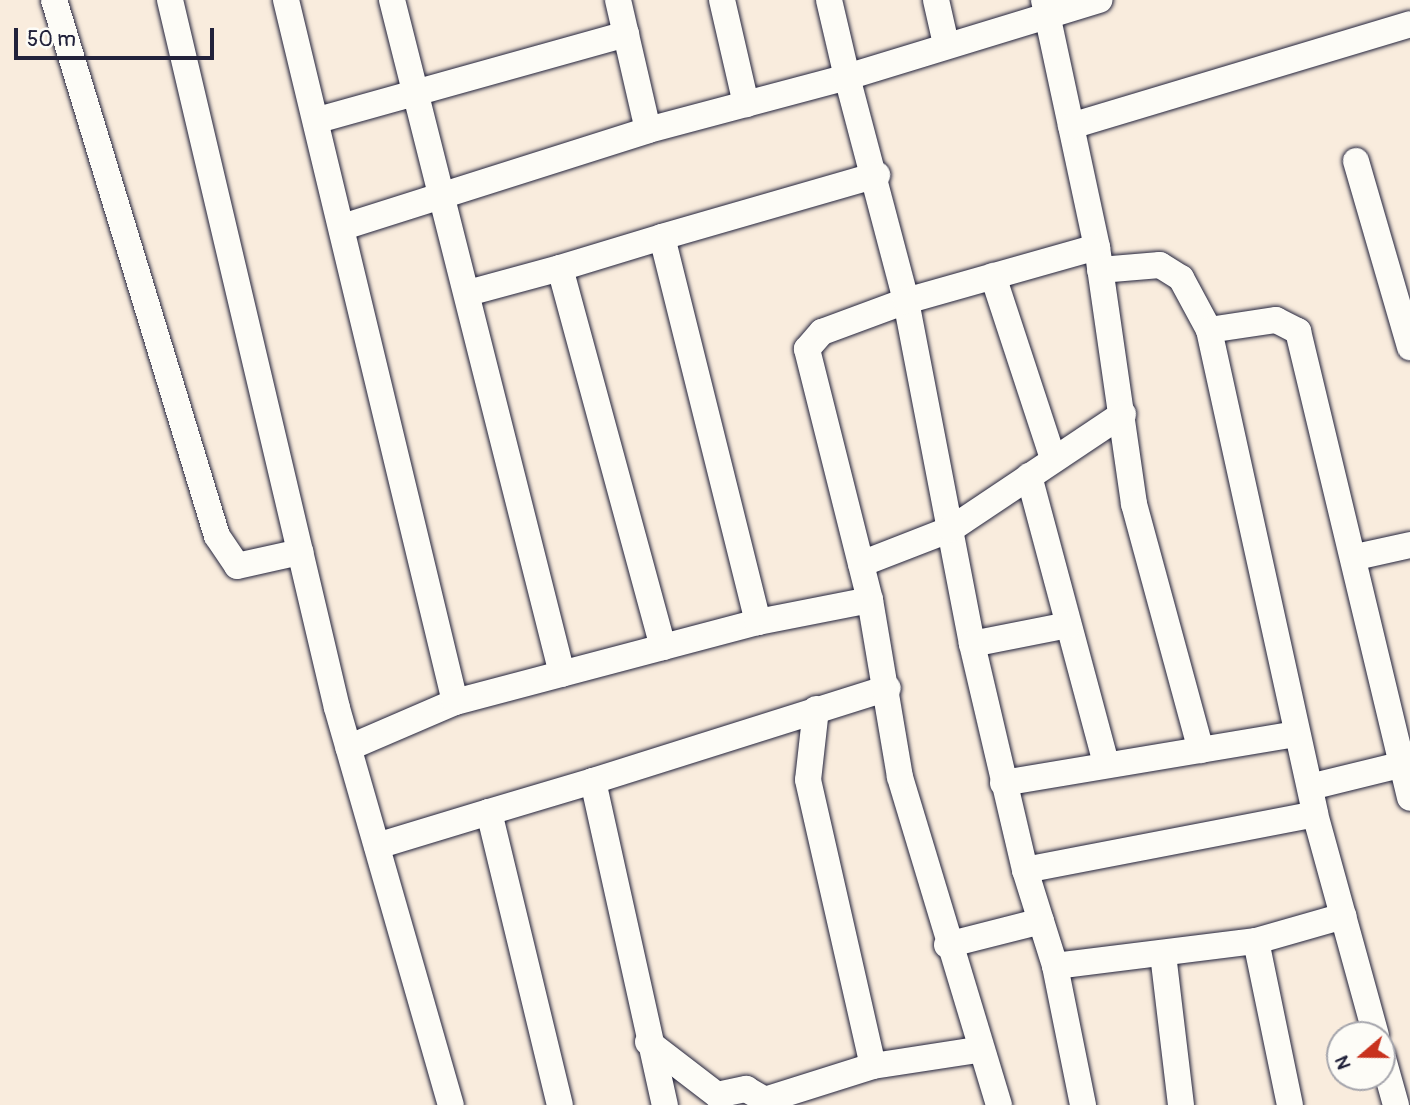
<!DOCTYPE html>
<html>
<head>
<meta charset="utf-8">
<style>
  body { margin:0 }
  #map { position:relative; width:1410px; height:1105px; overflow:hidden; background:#f9ecdd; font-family:Pangolin,sans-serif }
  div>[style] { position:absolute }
  .roads { filter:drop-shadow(0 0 2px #22223b) drop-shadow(0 0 2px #22223b) }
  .minor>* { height:26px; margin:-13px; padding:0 13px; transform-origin:13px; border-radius:13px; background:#fdfcf7 }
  span { translate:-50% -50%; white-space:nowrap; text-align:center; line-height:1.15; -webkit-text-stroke:6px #fdfcf7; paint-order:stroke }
  .north { position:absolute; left:1326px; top:1021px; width:70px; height:70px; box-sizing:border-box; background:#fdfcf7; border:2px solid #a5a5ac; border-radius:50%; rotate:250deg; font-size:19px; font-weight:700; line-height:28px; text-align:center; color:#22223b }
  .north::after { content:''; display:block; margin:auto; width:24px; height:32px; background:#c8321e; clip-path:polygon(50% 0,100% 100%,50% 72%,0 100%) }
  .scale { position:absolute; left:14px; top:28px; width:200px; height:32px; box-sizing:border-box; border:4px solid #22223b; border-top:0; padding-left:9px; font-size:21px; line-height:24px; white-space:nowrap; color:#22223b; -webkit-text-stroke:5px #fdfcf7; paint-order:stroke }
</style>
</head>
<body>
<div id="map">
  <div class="roads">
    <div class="minor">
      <i style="left:54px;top:0;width:560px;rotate:73.09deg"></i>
      <i style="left:217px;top:536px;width:36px;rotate:56deg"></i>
      <i style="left:237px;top:566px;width:65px;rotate:-12.5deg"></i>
      <i style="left:170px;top:0;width:727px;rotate:76.73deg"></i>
      <i style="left:337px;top:708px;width:413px;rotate:74deg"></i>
      <i style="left:286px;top:0;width:722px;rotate:76.46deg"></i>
      <i style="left:455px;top:702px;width:116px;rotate:156.7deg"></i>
      <i style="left:392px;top:0;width:695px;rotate:75.84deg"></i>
      <i style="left:618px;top:0;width:133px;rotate:77deg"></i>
      <i style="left:648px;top:130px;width:206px;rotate:-14.9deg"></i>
      <i style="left:847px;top:77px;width:232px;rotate:75.2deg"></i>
      <i style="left:906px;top:301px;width:349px;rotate:79.1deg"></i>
      <i style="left:972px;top:644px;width:232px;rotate:76.8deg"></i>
      <i style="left:1025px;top:870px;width:101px;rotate:72.6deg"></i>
      <i style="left:1055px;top:966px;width:142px;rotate:78.6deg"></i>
      <i style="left:722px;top:0;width:107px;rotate:77deg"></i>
      <i style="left:829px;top:0;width:79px;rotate:76.8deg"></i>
      <i style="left:847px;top:77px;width:264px;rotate:-17deg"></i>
      <i style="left:936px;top:0;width:45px;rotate:77.2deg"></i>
      <i style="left:1044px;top:0;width:253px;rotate:77.9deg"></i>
      <i style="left:1097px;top:247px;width:260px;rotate:81.8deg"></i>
      <i style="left:1134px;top:504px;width:255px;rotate:74.8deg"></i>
      <i style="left:318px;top:120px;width:320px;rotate:-15.6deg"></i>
      <i style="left:1071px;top:126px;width:354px;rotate:-16.7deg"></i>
      <i style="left:1356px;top:161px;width:194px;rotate:73.8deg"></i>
      <i style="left:343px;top:227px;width:320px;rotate:-17.6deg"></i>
      <i style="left:662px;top:237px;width:224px;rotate:-16.1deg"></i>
      <i style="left:560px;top:268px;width:107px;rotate:-16.9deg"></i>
      <i style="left:662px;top:237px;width:397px;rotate:76deg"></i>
      <i style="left:1100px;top:270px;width:60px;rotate:-4.8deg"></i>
      <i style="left:1160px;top:265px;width:25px;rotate:32deg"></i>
      <i style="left:1181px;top:278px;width:59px;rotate:61.7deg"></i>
      <i style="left:1209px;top:330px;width:495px;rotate:77.6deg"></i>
      <i style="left:1315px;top:814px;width:229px;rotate:74.6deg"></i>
      <i style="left:993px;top:276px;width:192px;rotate:71.8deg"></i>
      <i style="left:468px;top:293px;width:95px;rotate:-15.2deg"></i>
      <i style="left:560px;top:268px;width:393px;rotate:74.8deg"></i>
      <i style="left:1209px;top:330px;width:68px;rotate:-8.5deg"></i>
      <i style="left:1276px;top:320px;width:25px;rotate:27deg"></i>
      <i style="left:1298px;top:331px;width:480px;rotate:76.5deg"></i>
      <i style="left:1029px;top:476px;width:298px;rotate:75deg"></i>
      <i style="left:1356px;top:557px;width:55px;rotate:-12.5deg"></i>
      <i style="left:861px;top:564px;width:97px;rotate:-21.3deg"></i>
      <i style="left:951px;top:529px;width:207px;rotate:-33.8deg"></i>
      <i style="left:972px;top:644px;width:98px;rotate:-11.2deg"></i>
      <i style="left:455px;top:702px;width:313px;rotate:-14.8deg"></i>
      <i style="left:758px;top:622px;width:114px;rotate:-11.1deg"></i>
      <i style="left:816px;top:709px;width:71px;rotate:96.4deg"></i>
      <i style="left:808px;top:780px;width:293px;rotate:77.2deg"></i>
      <i style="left:593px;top:781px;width:309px;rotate:-17.5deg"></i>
      <i style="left:1003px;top:783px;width:297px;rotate:-9.5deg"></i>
      <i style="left:1310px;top:787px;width:93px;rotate:-13.7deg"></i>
      <i style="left:489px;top:812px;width:109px;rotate:-16.6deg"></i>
      <i style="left:593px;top:781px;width:332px;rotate:77.5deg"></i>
      <i style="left:377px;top:846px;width:117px;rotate:-16.9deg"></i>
      <i style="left:489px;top:812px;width:301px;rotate:76.4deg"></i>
      <i style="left:1025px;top:870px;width:295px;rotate:-10.9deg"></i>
      <i style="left:1256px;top:941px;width:167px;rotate:78.3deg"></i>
      <i style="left:947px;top:945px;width:97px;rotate:-14.3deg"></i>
      <i style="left:1163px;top:954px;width:152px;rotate:83.2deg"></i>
      <i style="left:1055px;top:966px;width:203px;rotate:-7.1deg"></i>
      <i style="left:1256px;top:941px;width:91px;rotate:-16deg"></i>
      <i style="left:648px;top:1042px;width:87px;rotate:37.5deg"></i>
      <i style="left:717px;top:1095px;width:30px;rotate:-12deg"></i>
      <i style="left:746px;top:1089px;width:22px;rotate:30deg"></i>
      <i style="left:765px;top:1100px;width:113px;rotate:-17.5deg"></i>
      <i style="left:873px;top:1066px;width:106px;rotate:-8.7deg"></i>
      <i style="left:1382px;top:1055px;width:52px;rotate:74.4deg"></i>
      <i style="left:999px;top:1105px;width:343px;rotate:-106.8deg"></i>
      <i style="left:900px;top:777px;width:180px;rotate:-99.6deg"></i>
      <i style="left:870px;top:600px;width:259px;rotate:-104.1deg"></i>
      <i style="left:807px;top:349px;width:23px;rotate:-49deg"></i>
      <i style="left:822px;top:332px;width:90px;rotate:-20.3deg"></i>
      <i style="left:906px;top:301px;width:198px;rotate:-15.8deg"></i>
    </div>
  </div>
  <div class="north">N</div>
  <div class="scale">50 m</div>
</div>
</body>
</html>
